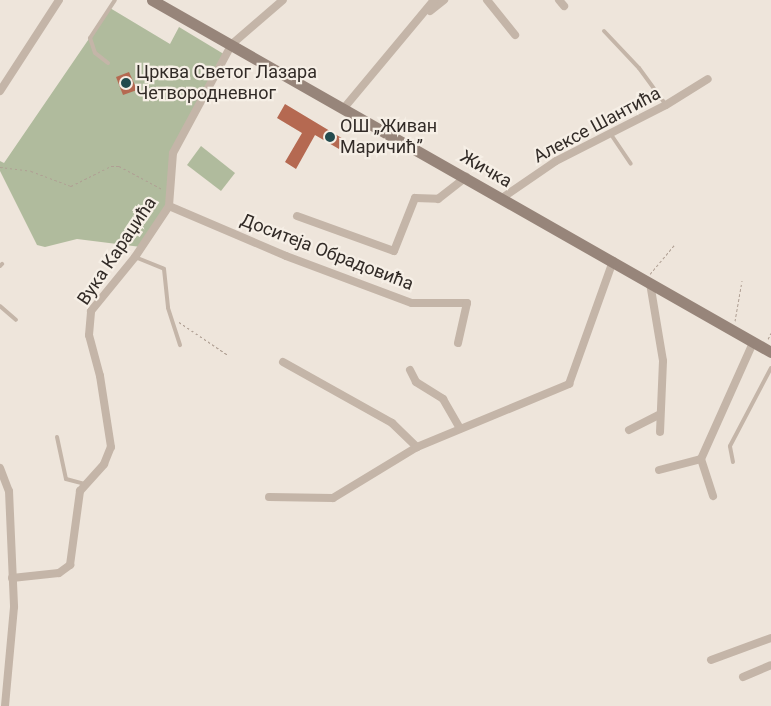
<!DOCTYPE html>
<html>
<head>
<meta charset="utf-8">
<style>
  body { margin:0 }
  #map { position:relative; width:771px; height:706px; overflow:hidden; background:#eee5db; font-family:Roboto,sans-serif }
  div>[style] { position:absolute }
  .green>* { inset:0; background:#b0bb9d }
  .building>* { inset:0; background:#b56951 }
  .path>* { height:1px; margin-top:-0.5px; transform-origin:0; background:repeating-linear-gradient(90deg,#af9f93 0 2.5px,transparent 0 5px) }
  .service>* { height:4px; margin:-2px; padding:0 2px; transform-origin:2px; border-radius:2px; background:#c4b5a8 }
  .minor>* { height:8px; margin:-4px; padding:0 4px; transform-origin:4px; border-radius:4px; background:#c4b5a8 }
  .secondary>* { height:11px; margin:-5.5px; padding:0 5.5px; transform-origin:5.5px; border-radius:5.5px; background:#97857a }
  .dots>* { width:14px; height:14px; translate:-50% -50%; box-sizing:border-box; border:2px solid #f6efe6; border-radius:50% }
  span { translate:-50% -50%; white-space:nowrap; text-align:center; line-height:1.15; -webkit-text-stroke:4.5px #f6efe6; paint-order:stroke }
  .poi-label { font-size:18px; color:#322b27 }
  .left { translate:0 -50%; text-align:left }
  .street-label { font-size:18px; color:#322b27 }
</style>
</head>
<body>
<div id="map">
  <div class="green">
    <i style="clip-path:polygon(110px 8px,170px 44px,179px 27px,227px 56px,173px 153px,169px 206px,141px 247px,77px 239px,45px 247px,37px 245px,0 171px,0 161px,4px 163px)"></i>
    <i style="clip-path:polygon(201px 146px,235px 173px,221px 191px,187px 165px)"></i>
  </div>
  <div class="building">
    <i style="clip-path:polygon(129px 72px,137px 90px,123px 95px,116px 77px)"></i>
    <i style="clip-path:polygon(285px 104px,345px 140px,339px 149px,315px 135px,296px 169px,285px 162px,302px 133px,277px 118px)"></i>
  </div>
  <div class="path">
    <i style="left:0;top:167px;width:31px;rotate:7deg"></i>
    <i style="left:31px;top:171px;width:43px;rotate:20.6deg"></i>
    <i style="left:71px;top:186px;width:45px;rotate:-26.6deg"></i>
    <i style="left:111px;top:166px;width:8px"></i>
    <i style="left:119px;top:166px;width:49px;rotate:28.1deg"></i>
    <i style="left:650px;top:274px;width:38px;rotate:-50deg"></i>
    <i style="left:735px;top:321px;width:41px;rotate:-80.1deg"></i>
    <i style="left:179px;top:322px;width:59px;rotate:34deg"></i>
    <i style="left:768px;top:339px;width:7px;rotate:-63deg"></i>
  </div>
  <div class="service">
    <i style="left:604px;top:31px;width:51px;rotate:46.6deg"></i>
    <i style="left:639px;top:68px;width:46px;rotate:53.9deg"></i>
    <i style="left:108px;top:63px;width:16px;rotate:-142deg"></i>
    <i style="left:95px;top:53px;width:16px;rotate:-108deg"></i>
    <i style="left:90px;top:38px;width:45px;rotate:-56.7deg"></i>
    <i style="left:610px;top:133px;width:37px;rotate:56deg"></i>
    <i style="left:135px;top:257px;width:31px;rotate:22deg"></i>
    <i style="left:164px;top:269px;width:39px;rotate:84deg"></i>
    <i style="left:168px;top:308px;width:39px;rotate:72deg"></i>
    <i style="left:0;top:266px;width:3px;rotate:-45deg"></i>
    <i style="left:0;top:306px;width:21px;rotate:41deg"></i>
    <i style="left:57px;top:437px;width:43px;rotate:77.9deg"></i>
    <i style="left:66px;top:479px;width:20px;rotate:15deg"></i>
    <i style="left:733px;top:462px;width:16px;rotate:-101deg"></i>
    <i style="left:730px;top:446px;width:88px;rotate:-62.3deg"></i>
  </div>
  <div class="minor">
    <i style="left:487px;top:0;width:45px;rotate:51.3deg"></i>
    <i style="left:559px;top:0;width:8px;rotate:50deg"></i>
    <i style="left:430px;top:11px;width:18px;rotate:-38deg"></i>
    <i style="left:0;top:91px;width:108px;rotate:-57deg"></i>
    <i style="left:344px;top:108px;width:141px;rotate:-50.2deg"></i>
    <i style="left:502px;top:198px;width:65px;rotate:-34.4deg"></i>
    <i style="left:556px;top:161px;width:123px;rotate:-27deg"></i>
    <i style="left:666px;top:105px;width:49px;rotate:-31.8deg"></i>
    <i style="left:169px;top:206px;width:127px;rotate:23.1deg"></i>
    <i style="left:286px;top:256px;width:134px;rotate:20.5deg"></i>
    <i style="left:412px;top:303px;width:55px"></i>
    <i style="left:467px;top:303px;width:41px;rotate:102.7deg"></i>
    <i style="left:297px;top:216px;width:103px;rotate:19.8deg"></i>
    <i style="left:394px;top:251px;width:57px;rotate:-68.4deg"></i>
    <i style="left:415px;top:198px;width:23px;rotate:2deg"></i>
    <i style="left:438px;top:199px;width:36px;rotate:-38deg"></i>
    <i style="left:650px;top:283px;width:79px;rotate:80.5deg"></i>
    <i style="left:663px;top:361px;width:71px;rotate:92.4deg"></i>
    <i style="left:283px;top:362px;width:125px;rotate:29.2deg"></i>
    <i style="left:392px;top:423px;width:35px;rotate:44deg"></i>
    <i style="left:410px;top:370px;width:13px;rotate:63deg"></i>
    <i style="left:416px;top:382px;width:32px;rotate:32deg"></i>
    <i style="left:443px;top:399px;width:34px;rotate:60deg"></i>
    <i style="left:629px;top:430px;width:34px;rotate:-27deg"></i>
    <i style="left:701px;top:459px;width:39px;rotate:72deg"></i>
    <i style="left:0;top:468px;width:25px;rotate:69deg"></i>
    <i style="left:9px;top:491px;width:116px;rotate:87.5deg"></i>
    <i style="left:14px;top:607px;width:99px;rotate:95.2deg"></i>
    <i style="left:659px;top:470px;width:43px;rotate:-14.7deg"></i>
    <i style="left:701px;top:459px;width:127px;rotate:-65.9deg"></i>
    <i style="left:269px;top:497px;width:64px;rotate:0.9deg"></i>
    <i style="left:333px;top:498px;width:98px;rotate:-31.3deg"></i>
    <i style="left:417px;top:447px;width:165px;rotate:-22.5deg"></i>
    <i style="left:569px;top:384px;width:131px;rotate:-70.3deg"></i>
    <i style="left:12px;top:578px;width:47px;rotate:-6.1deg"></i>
    <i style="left:59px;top:573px;width:14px;rotate:-36deg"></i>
    <i style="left:70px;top:565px;width:75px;rotate:-82.3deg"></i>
    <i style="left:80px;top:491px;width:36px;rotate:-48deg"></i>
    <i style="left:104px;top:464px;width:18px;rotate:-68deg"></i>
    <i style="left:111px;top:447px;width:72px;rotate:-98.8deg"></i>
    <i style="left:100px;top:376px;width:42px;rotate:-105deg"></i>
    <i style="left:89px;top:335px;width:24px;rotate:-85deg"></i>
    <i style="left:91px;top:311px;width:70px;rotate:-50.8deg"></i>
    <i style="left:135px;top:257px;width:61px;rotate:-56.3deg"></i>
    <i style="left:169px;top:206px;width:53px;rotate:-85.7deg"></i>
    <i style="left:173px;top:153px;width:124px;rotate:-61.6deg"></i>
    <i style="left:232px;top:44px;width:67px;rotate:-40.8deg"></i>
    <i style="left:711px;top:660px;width:64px;rotate:-20.1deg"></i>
    <i style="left:743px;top:677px;width:30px;rotate:-23deg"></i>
  </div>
  <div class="secondary">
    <i style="left:152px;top:0;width:712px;rotate:29.63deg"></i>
  </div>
  <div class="dots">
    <i style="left:126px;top:83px;background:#234b4e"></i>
    <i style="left:330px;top:137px;background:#234b4e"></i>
  </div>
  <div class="poi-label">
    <span class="left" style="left:136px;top:83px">Црква Светог Лазара<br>Четвородневног</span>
    <span class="left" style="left:340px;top:137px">ОШ „Живан<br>Маричић”</span>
  </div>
  <div class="street-label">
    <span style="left:597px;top:125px;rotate:-28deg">Алексе Шантића</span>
    <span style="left:486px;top:169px;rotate:30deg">Жичка</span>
    <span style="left:117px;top:251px;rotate:-56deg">Вука Караџића</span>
    <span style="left:327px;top:252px;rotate:21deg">Доситеја Обрадовића</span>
  </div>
</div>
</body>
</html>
